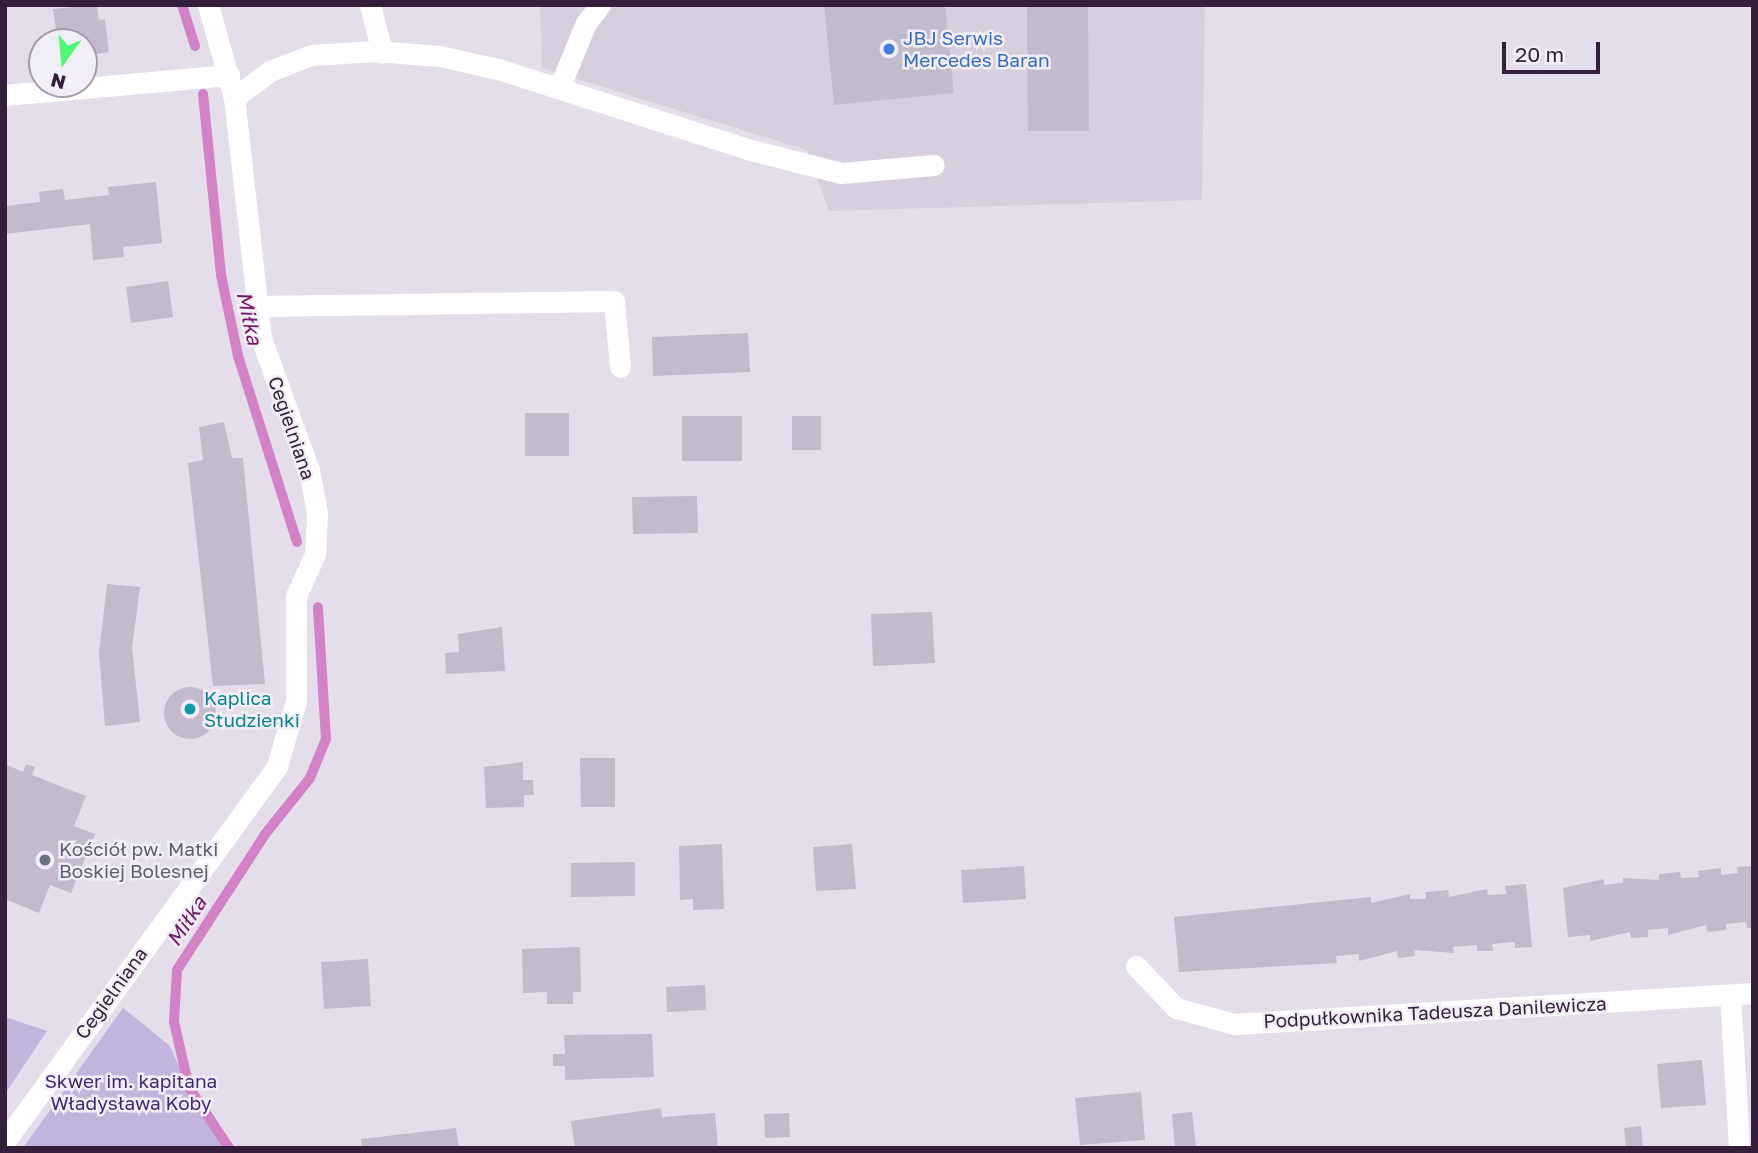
<!DOCTYPE html>
<html>
<head>
<meta charset="utf-8">
<style>
  body { margin:0 }
  #map { position:relative; width:1758px; height:1153px; overflow:hidden; background:#e4deea; font-family:"Golos Text",sans-serif }
  div>[style] { position:absolute }
  .built>* { inset:0; background:#d7cfde }
  .green>* { inset:0; background:#bfb5dd }
  .stream>* { height:10px; margin:-5px; padding:0 5px; transform-origin:5px; border-radius:5px; background:#d382c7 }
  .building>* { inset:0; background:#c3bacb }
  .round { border-radius:50% }
  .minor>* { height:21px; margin:-10.5px; padding:0 10.5px; transform-origin:10.5px; border-radius:10.5px; background:#fff }
  .dots>* { width:19px; height:19px; translate:-50% -50%; box-sizing:border-box; border:4px solid #f2eef7; border-radius:50% }
  span { translate:-50% -50%; white-space:nowrap; text-align:center; line-height:1.15; -webkit-text-stroke:5px #f2eef7; paint-order:stroke }
  .shop-label { font-size:19px; color:#366cbe }
  .left { translate:0 -50%; text-align:left }
  .street-label { font-size:19px; color:#331f3a }
  .culture-label { font-size:19px; color:#0d838f }
  .worship-label { font-size:19px; color:#5b616d }
  .park-label { font-size:19px; color:#442772 }
  .water-label { font-size:21px; color:#781768; font-style:italic }
  .frame { position:absolute; inset:0; border:7px solid #331f3a; pointer-events:none }
  .north { position:absolute; left:28px; top:28px; width:70px; height:70px; box-sizing:border-box; background:#f2eef7; border:2px solid #a69bab; border-radius:50%; rotate:195deg; font-size:19px; font-weight:700; line-height:28px; text-align:center; color:#331f3a }
  .north::after { content:''; display:block; margin:auto; width:24px; height:32px; background:#4ef876; clip-path:polygon(50% 0,100% 100%,50% 72%,0 100%) }
  .scale { position:absolute; left:1502px; top:42px; width:98px; height:32px; box-sizing:border-box; border:4px solid #331f3a; border-top:0; padding-left:9px; font-size:21px; line-height:24px; white-space:nowrap; color:#331f3a; -webkit-text-stroke:5px #f2eef7; paint-order:stroke }
</style>
</head>
<body>
<div id="map">
  <div class="built">
    <i style="clip-path:polygon(540px 5px,1205px 5px,1202px 200px,829px 211px,807px 150px,542px 68px)"></i>
  </div>
  <div class="green">
    <i style="clip-path:polygon(123px 1008px,169px 1045px,199px 1108px,236px 1148px,23px 1148px)"></i>
    <i style="clip-path:polygon(5px 1017px,47px 1031px,5px 1094px)"></i>
  </div>
  <div class="stream">
    <i style="left:182px;top:5px;width:43px;rotate:72.4deg"></i>
    <i style="left:203px;top:94px;width:182px;rotate:84.3deg"></i>
    <i style="left:221px;top:275px;width:83px;rotate:78.1deg"></i>
    <i style="left:238px;top:356px;width:195px;rotate:72.4deg"></i>
    <i style="left:229px;top:1148px;width:73px;rotate:-123.3deg"></i>
    <i style="left:189px;top:1087px;width:67px;rotate:-103deg"></i>
    <i style="left:174px;top:1022px;width:52px;rotate:-86.7deg"></i>
    <i style="left:177px;top:970px;width:163px;rotate:-57deg"></i>
    <i style="left:266px;top:833px;width:70px;rotate:-51.3deg"></i>
    <i style="left:310px;top:778px;width:42px;rotate:-67.7deg"></i>
    <i style="left:326px;top:739px;width:132px;rotate:-93.5deg"></i>
  </div>
  <div class="building">
    <i style="clip-path:polygon(97px 5px,99px 20px,105px 19px,109px 52px,84px 56px,84px 42px,58px 42px,53px 9px)"></i>
    <i style="clip-path:polygon(824px 5px,945px 5px,954px 93px,834px 105px)"></i>
    <i style="clip-path:polygon(1027px 5px,1088px 5px,1089px 131px,1028px 131px)"></i>
    <i style="clip-path:polygon(156px 182px,162px 243px,123px 247px,124px 257px,93px 260px,90px 224px,5px 234px,5px 206px,40px 202px,39px 192px,63px 189px,65px 200px,109px 195px,108px 187px)"></i>
    <i style="clip-path:polygon(168px 281px,173px 317px,131px 323px,126px 287px)"></i>
    <i style="clip-path:polygon(748px 333px,750px 372px,653px 376px,652px 337px)"></i>
    <i style="clip-path:polygon(525px 413px,569px 413px,569px 456px,525px 456px)"></i>
    <i style="clip-path:polygon(682px 416px,742px 416px,742px 461px,682px 461px)"></i>
    <i style="clip-path:polygon(792px 416px,821px 416px,821px 450px,792px 450px)"></i>
    <i style="clip-path:polygon(224px 422px,232px 458px,243px 458px,265px 684px,213px 686px,188px 463px,203px 460px,199px 427px)"></i>
    <i style="clip-path:polygon(697px 496px,698px 533px,633px 534px,632px 497px)"></i>
    <i style="clip-path:polygon(107px 584px,140px 587px,132px 648px,140px 722px,105px 726px,99px 653px)"></i>
    <i style="clip-path:polygon(932px 612px,935px 663px,873px 666px,871px 614px)"></i>
    <i style="clip-path:polygon(502px 627px,505px 671px,446px 674px,445px 653px,459px 652px,458px 634px)"></i>
    <i class="round" style="left:164px;top:687px;width:52px;height:52px"></i>
    <i style="clip-path:polygon(580px 758px,615px 758px,615px 807px,581px 807px)"></i>
    <i style="clip-path:polygon(523px 762px,523px 780px,533px 780px,534px 795px,524px 795px,524px 807px,486px 808px,484px 767px)"></i>
    <i style="clip-path:polygon(5px 764px,23px 772px,26px 764px,35px 767px,32px 775px,86px 796px,74px 826px,95px 834px,71px 893px,50px 885px,39px 913px,5px 899px)"></i>
    <i style="clip-path:polygon(722px 844px,724px 909px,693px 910px,693px 899px,680px 900px,679px 846px)"></i>
    <i style="clip-path:polygon(852px 844px,856px 889px,816px 891px,813px 847px)"></i>
    <i style="clip-path:polygon(635px 862px,635px 896px,571px 897px,571px 863px)"></i>
    <i style="clip-path:polygon(1024px 866px,1026px 899px,963px 903px,961px 870px)"></i>
    <i style="clip-path:polygon(1753px 866px,1753px 928px,1747px 928px,1746px 922px,1726px 924px,1726px 930px,1707px 932px,1706px 925px,1668px 935px,1668px 928px,1648px 930px,1648px 937px,1631px 938px,1630px 932px,1590px 941px,1590px 935px,1568px 937px,1563px 888px,1604px 879px,1604px 885px,1623px 883px,1623px 878px,1659px 880px,1659px 874px,1680px 872px,1681px 878px,1699px 877px,1698px 871px,1721px 868px,1721px 875px,1738px 873px,1737px 867px)"></i>
    <i style="clip-path:polygon(1526px 884px,1532px 947px,1515px 948px,1515px 942px,1492px 944px,1493px 951px,1477px 951px,1477px 945px,1453px 947px,1454px 953px,1414px 950px,1415px 956px,1398px 958px,1397px 951px,1359px 961px,1359px 954px,1336px 956px,1337px 963px,1179px 972px,1174px 917px,1371px 897px,1371px 903px,1410px 894px,1410px 899px,1426px 899px,1426px 892px,1448px 890px,1449px 897px,1487px 889px,1488px 895px,1506px 894px,1505px 886px)"></i>
    <i style="clip-path:polygon(580px 947px,581px 992px,573px 992px,573px 1004px,547px 1004px,547px 992px,523px 993px,522px 949px)"></i>
    <i style="clip-path:polygon(368px 959px,371px 1006px,324px 1009px,321px 962px)"></i>
    <i style="clip-path:polygon(705px 985px,706px 1010px,667px 1012px,666px 987px)"></i>
    <i style="clip-path:polygon(652px 1034px,654px 1077px,565px 1080px,565px 1066px,553px 1066px,553px 1054px,565px 1054px,564px 1035px)"></i>
    <i style="clip-path:polygon(1702px 1060px,1706px 1105px,1661px 1108px,1657px 1064px)"></i>
    <i style="clip-path:polygon(1141px 1092px,1145px 1140px,1080px 1145px,1075px 1098px)"></i>
    <i style="clip-path:polygon(661px 1108px,662px 1117px,715px 1113px,718px 1148px,575px 1148px,571px 1121px)"></i>
    <i style="clip-path:polygon(1192px 1112px,1196px 1148px,1175px 1148px,1172px 1114px)"></i>
    <i style="clip-path:polygon(789px 1113px,790px 1137px,765px 1138px,764px 1114px)"></i>
    <i style="clip-path:polygon(1641px 1126px,1643px 1148px,1626px 1148px,1624px 1128px)"></i>
    <i style="clip-path:polygon(456px 1128px,459px 1148px,362px 1148px,361px 1139px)"></i>
  </div>
  <div class="minor">
    <i style="left:370px;top:5px;width:49px;rotate:75.7deg"></i>
    <i style="left:559px;top:88px;width:70px;rotate:-67.4deg"></i>
    <i style="left:586px;top:23px;width:23px;rotate:-52deg"></i>
    <i style="left:5px;top:95px;width:225px;rotate:-5.1deg"></i>
    <i style="left:234px;top:98px;width:45px;rotate:-36.9deg"></i>
    <i style="left:270px;top:71px;width:44px;rotate:-21.3deg"></i>
    <i style="left:311px;top:55px;width:65px;rotate:-3.5deg"></i>
    <i style="left:376px;top:51px;width:64px;rotate:4.5deg"></i>
    <i style="left:440px;top:56px;width:63px;rotate:12.9deg"></i>
    <i style="left:501px;top:70px;width:258px;rotate:17.8deg"></i>
    <i style="left:747px;top:149px;width:97px;rotate:14.3deg"></i>
    <i style="left:841px;top:173px;width:93px;rotate:-4.9deg"></i>
    <i style="left:257px;top:306px;width:357px;rotate:-0.8deg"></i>
    <i style="left:614px;top:301px;width:66px;rotate:84.8deg"></i>
    <i style="left:1136px;top:966px;width:58px;rotate:46.4deg"></i>
    <i style="left:1176px;top:1008px;width:60px;rotate:15.4deg"></i>
    <i style="left:1234px;top:1024px;width:520px;rotate:-3.42deg"></i>
    <i style="left:1730px;top:995px;width:153px;rotate:86.6deg"></i>
    <i style="left:5px;top:1141px;width:463px;rotate:-54deg"></i>
    <i style="left:277px;top:766px;width:68px;rotate:-73.7deg"></i>
    <i style="left:296px;top:701px;width:105px;rotate:-90deg"></i>
    <i style="left:296px;top:596px;width:46px;rotate:-65.7deg"></i>
    <i style="left:315px;top:554px;width:41px;rotate:-87.2deg"></i>
    <i style="left:317px;top:513px;width:44px;rotate:-100.5deg"></i>
    <i style="left:309px;top:470px;width:140px;rotate:-110deg"></i>
    <i style="left:261px;top:338px;width:242px;rotate:-96.4deg"></i>
    <i style="left:234px;top:98px;width:97px;rotate:-105.6deg"></i>
  </div>
  <div class="dots">
    <i style="left:889px;top:49px;background:#3f7fe0"></i>
    <i style="left:190px;top:709px;background:#0f9aa8"></i>
    <i style="left:45px;top:860px;background:#6b7280"></i>
  </div>
  <div class="shop-label">
    <span class="left" style="left:903px;top:49px">JBJ Serwis<br>Mercedes Baran</span>
  </div>
  <div class="street-label">
    <span style="left:292px;top:428px;rotate:71deg">Cegielniana</span>
    <span style="left:111px;top:993px;rotate:-54deg">Cegielniana</span>
    <span style="left:1435px;top:1012px;rotate:-3deg">Podpułkownika Tadeusza Danilewicza</span>
  </div>
  <div class="culture-label">
    <span class="left" style="left:204px;top:709px">Kaplica<br>Studzienki</span>
  </div>
  <div class="worship-label">
    <span class="left" style="left:59px;top:860px">Kościół pw. Matki<br>Boskiej Bolesnej</span>
  </div>
  <div class="park-label">
    <span style="left:131px;top:1092px">Skwer im. kapitana<br>Władysława Koby</span>
  </div>
  <div class="water-label">
    <span style="left:250px;top:318px;rotate:78deg">Miłka</span>
    <span style="left:186px;top:921px;rotate:-57deg">Miłka</span>
  </div>
  <div class="frame"></div>
  <div class="north">N</div>
  <div class="scale">20 m</div>
</div>
</body>
</html>
